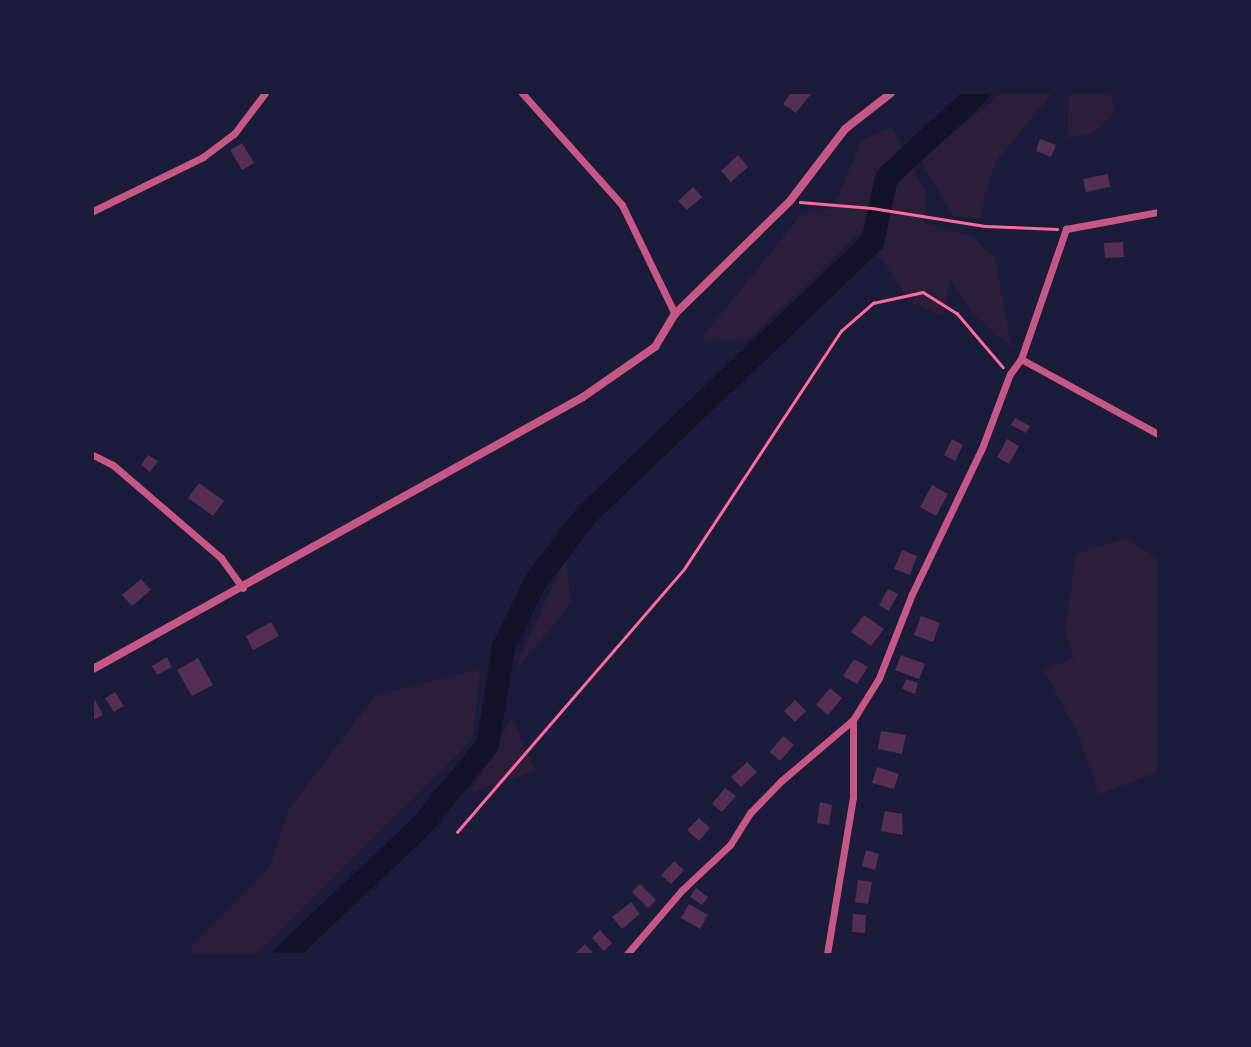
<!DOCTYPE html>
<html>
<head>
<meta charset="utf-8">
<style>
  body { margin:0 }
  #map { position:relative; width:1251px; height:1047px; overflow:hidden; background:#1b1b3a; font-family:"PT Sans",sans-serif }
  div>[style] { position:absolute }
  .green>* { inset:0; background:#2a1e3b }
  .river>* { height:23px; margin:-11.5px; padding:0 11.5px; transform-origin:11.5px; border-radius:11.5px; background:#12122b }
  .building>* { inset:0; background:#542f53 }
  .path>* { height:2.5px; margin:-1.25px; padding:0 1.25px; transform-origin:1.25px; border-radius:1.25px; background:#ff6b9d }
  .minor>* { height:7px; margin:-3.5px; padding:0 3.5px; transform-origin:3.5px; border-radius:3.5px; background:#c65784 }
  .tertiary>* { height:8px; margin:-4px; padding:0 4px; transform-origin:4px; border-radius:4px; background:#c65784 }
  span { translate:-50% -50%; white-space:nowrap; text-align:center; line-height:1.15; -webkit-text-stroke:6px #1b1b3a; paint-order:stroke }
  .frame { position:absolute; inset:0; border:94px solid #1b1b3a; pointer-events:none }
</style>
</head>
<body>
<div id="map">
  <div class="green">
    <i style="clip-path:polygon(1002px 93px,1050px 93px,1050px 96px,996px 161px,979px 218px,954px 217px,920px 160px)"></i>
    <i style="clip-path:polygon(1074px 93px,1111px 93px,1115px 111px,1092px 134px,1067px 138px,1069px 96px)"></i>
    <i style="clip-path:polygon(892px 127px,926px 193px,924px 223px,973px 237px,995px 258px,1012px 348px,970px 310px,950px 280px,943px 316px,910px 302px,863px 230px,747px 341px,701px 339px,800px 216px,833px 208px,862px 140px)"></i>
    <i style="clip-path:polygon(1127px 538px,1158px 560px,1158px 772px,1099px 794px,1079px 736px,1044px 670px,1074px 658px,1065px 629px,1076px 554px)"></i>
    <i style="clip-path:polygon(566px 557px,571px 604px,512px 674px)"></i>
    <i style="clip-path:polygon(480px 669px,473px 739px,255px 954px,190px 954px,193px 945px,270px 867px,289px 809px,375px 696px)"></i>
    <i style="clip-path:polygon(512px 718px,536px 771px,470px 793px)"></i>
  </div>
  <div class="river">
    <i style="left:285px;top:954px;width:187px;rotate:-43.5deg"></i>
    <i style="left:421px;top:825px;width:104px;rotate:-50.5deg"></i>
    <i style="left:487px;top:745px;width:99px;rotate:-80.7deg"></i>
    <i style="left:503px;top:647px;width:73px;rotate:-64.1deg"></i>
    <i style="left:535px;top:581px;width:86px;rotate:-52.6deg"></i>
    <i style="left:587px;top:513px;width:393px;rotate:-43.6deg"></i>
    <i style="left:872px;top:242px;width:66px;rotate:-77.8deg"></i>
    <i style="left:886px;top:177px;width:124px;rotate:-42.7deg"></i>
  </div>
  <div class="building">
    <i style="clip-path:polygon(791px 93px,811px 94px,796px 113px,783px 104px)"></i>
    <i style="clip-path:polygon(1040px 139px,1056px 145px,1051px 157px,1036px 151px)"></i>
    <i style="clip-path:polygon(242px 143px,254px 163px,242px 170px,230px 150px)"></i>
    <i style="clip-path:polygon(738px 155px,748px 167px,731px 182px,721px 171px)"></i>
    <i style="clip-path:polygon(1108px 174px,1110px 187px,1086px 192px,1083px 179px)"></i>
    <i style="clip-path:polygon(693px 187px,702px 197px,687px 210px,678px 201px)"></i>
    <i style="clip-path:polygon(1123px 242px,1124px 257px,1105px 258px,1104px 243px)"></i>
    <i style="clip-path:polygon(1015px 418px,1030px 426px,1026px 433px,1011px 425px)"></i>
    <i style="clip-path:polygon(952px 439px,963px 445px,955px 461px,944px 455px)"></i>
    <i style="clip-path:polygon(1007px 439px,1019px 446px,1009px 464px,997px 457px)"></i>
    <i style="clip-path:polygon(148px 455px,158px 461px,150px 472px,141px 465px)"></i>
    <i style="clip-path:polygon(199px 483px,224px 501px,213px 516px,188px 498px)"></i>
    <i style="clip-path:polygon(932px 485px,948px 494px,936px 516px,920px 507px)"></i>
    <i style="clip-path:polygon(902px 550px,917px 556px,910px 575px,894px 569px)"></i>
    <i style="clip-path:polygon(141px 579px,151px 590px,132px 606px,122px 595px)"></i>
    <i style="clip-path:polygon(888px 589px,898px 594px,889px 611px,879px 605px)"></i>
    <i style="clip-path:polygon(864px 615px,884px 629px,871px 646px,851px 632px)"></i>
    <i style="clip-path:polygon(921px 616px,940px 623px,933px 642px,914px 635px)"></i>
    <i style="clip-path:polygon(271px 622px,279px 636px,253px 650px,246px 636px)"></i>
    <i style="clip-path:polygon(901px 655px,925px 664px,919px 679px,895px 670px)"></i>
    <i style="clip-path:polygon(167px 657px,172px 667px,157px 675px,152px 666px)"></i>
    <i style="clip-path:polygon(198px 658px,213px 685px,192px 696px,177px 670px)"></i>
    <i style="clip-path:polygon(854px 659px,868px 667px,857px 684px,843px 676px)"></i>
    <i style="clip-path:polygon(906px 679px,918px 683px,915px 694px,902px 689px)"></i>
    <i style="clip-path:polygon(830px 688px,842px 698px,828px 715px,816px 705px)"></i>
    <i style="clip-path:polygon(115px 692px,124px 706px,114px 712px,105px 698px)"></i>
    <i style="clip-path:polygon(95px 700px,103px 715px,93px 720px,93px 701px)"></i>
    <i style="clip-path:polygon(795px 700px,806px 711px,795px 722px,784px 711px)"></i>
    <i style="clip-path:polygon(881px 731px,906px 735px,902px 754px,878px 749px)"></i>
    <i style="clip-path:polygon(783px 736px,794px 745px,780px 761px,770px 752px)"></i>
    <i style="clip-path:polygon(747px 762px,757px 772px,741px 787px,731px 777px)"></i>
    <i style="clip-path:polygon(877px 767px,899px 774px,894px 789px,872px 783px)"></i>
    <i style="clip-path:polygon(725px 788px,736px 796px,722px 812px,712px 804px)"></i>
    <i style="clip-path:polygon(820px 802px,832px 805px,829px 825px,817px 823px)"></i>
    <i style="clip-path:polygon(885px 811px,902px 814px,903px 835px,881px 831px)"></i>
    <i style="clip-path:polygon(699px 818px,710px 828px,699px 841px,687px 830px)"></i>
    <i style="clip-path:polygon(866px 850px,879px 854px,875px 870px,862px 866px)"></i>
    <i style="clip-path:polygon(674px 861px,684px 870px,671px 884px,661px 875px)"></i>
    <i style="clip-path:polygon(858px 880px,872px 882px,868px 904px,855px 902px)"></i>
    <i style="clip-path:polygon(640px 884px,656px 900px,648px 908px,632px 892px)"></i>
    <i style="clip-path:polygon(696px 888px,708px 897px,702px 905px,690px 897px)"></i>
    <i style="clip-path:polygon(631px 902px,640px 914px,622px 929px,612px 917px)"></i>
    <i style="clip-path:polygon(689px 904px,708px 915px,700px 929px,681px 918px)"></i>
    <i style="clip-path:polygon(853px 914px,866px 915px,865px 933px,852px 932px)"></i>
    <i style="clip-path:polygon(600px 930px,612px 943px,604px 951px,592px 938px)"></i>
    <i style="clip-path:polygon(585px 944px,593px 953px,575px 954px)"></i>
  </div>
  <div class="path">
    <i style="left:800px;top:202px;width:72px;rotate:4.8deg"></i>
    <i style="left:872px;top:208px;width:114px;rotate:9.1deg"></i>
    <i style="left:985px;top:226px;width:72px;rotate:2.4deg"></i>
    <i style="left:457px;top:832px;width:347px;rotate:-49.2deg"></i>
    <i style="left:684px;top:569px;width:285px;rotate:-56.6deg"></i>
    <i style="left:841px;top:331px;width:43px;rotate:-41.2deg"></i>
    <i style="left:873px;top:303px;width:51px;rotate:-12.4deg"></i>
    <i style="left:923px;top:292px;width:40px;rotate:32deg"></i>
    <i style="left:957px;top:313px;width:71px;rotate:49.6deg"></i>
  </div>
  <div class="minor">
    <i style="left:522px;top:93px;width:150px;rotate:48.2deg"></i>
    <i style="left:622px;top:205px;width:121px;rotate:64.1deg"></i>
    <i style="left:93px;top:211px;width:123px;rotate:-26.1deg"></i>
    <i style="left:203px;top:157px;width:39px;rotate:-37deg"></i>
    <i style="left:234px;top:134px;width:51px;rotate:-52.9deg"></i>
    <i style="left:1021px;top:359px;width:156px;rotate:28.7deg"></i>
    <i style="left:93px;top:455px;width:22px;rotate:27deg"></i>
    <i style="left:113px;top:465px;width:143px;rotate:40.7deg"></i>
    <i style="left:221px;top:558px;width:37px;rotate:54deg"></i>
    <i style="left:627px;top:954px;width:84px;rotate:-49.3deg"></i>
    <i style="left:682px;top:890px;width:66px;rotate:-43.2deg"></i>
    <i style="left:730px;top:845px;width:39px;rotate:-58deg"></i>
    <i style="left:751px;top:812px;width:43px;rotate:-45.9deg"></i>
    <i style="left:781px;top:781px;width:94px;rotate:-40.3deg"></i>
    <i style="left:853px;top:720px;width:49px;rotate:-58.2deg"></i>
    <i style="left:879px;top:678px;width:90px;rotate:-68.6deg"></i>
    <i style="left:912px;top:594px;width:162px;rotate:-64.4deg"></i>
    <i style="left:982px;top:448px;width:79px;rotate:-69.3deg"></i>
    <i style="left:1010px;top:374px;width:19px;rotate:-54deg"></i>
    <i style="left:1021px;top:359px;width:138px;rotate:-70.9deg"></i>
    <i style="left:1066px;top:229px;width:94px;rotate:-10.5deg"></i>
    <i style="left:827px;top:954px;width:159px;rotate:-80.6deg"></i>
    <i style="left:853px;top:797px;width:77px;rotate:-90deg"></i>
  </div>
  <div class="tertiary">
    <i style="left:93px;top:669px;width:560px;rotate:-29.03deg"></i>
    <i style="left:583px;top:397px;width:88px;rotate:-34.8deg"></i>
    <i style="left:655px;top:347px;width:39px;rotate:-59deg"></i>
    <i style="left:675px;top:314px;width:161px;rotate:-44.5deg"></i>
    <i style="left:790px;top:201px;width:91px;rotate:-52.6deg"></i>
    <i style="left:845px;top:129px;width:58px;rotate:-38deg"></i>
  </div>
  <div class="frame"></div>
</div>
</body>
</html>
